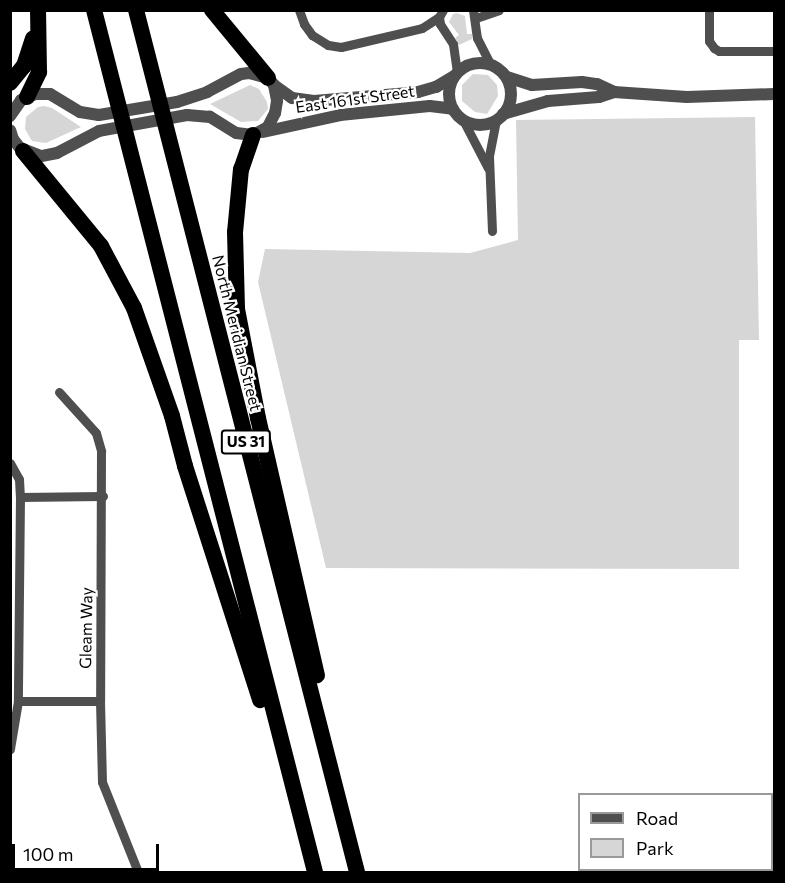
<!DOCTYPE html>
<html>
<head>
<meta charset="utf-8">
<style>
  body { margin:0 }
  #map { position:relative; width:785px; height:883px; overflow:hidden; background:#fff; font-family:Commissioner,sans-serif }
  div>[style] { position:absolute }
  .green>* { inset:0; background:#d6d6d6 }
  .minor>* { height:9px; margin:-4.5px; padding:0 4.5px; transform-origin:4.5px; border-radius:4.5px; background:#4f4f4f }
  .tertiary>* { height:12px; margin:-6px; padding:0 6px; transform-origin:6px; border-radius:6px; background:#4f4f4f }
  .tertiary>.ring { margin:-6px; padding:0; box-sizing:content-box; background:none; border:12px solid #4f4f4f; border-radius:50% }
  .motorway>* { height:16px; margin:-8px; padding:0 8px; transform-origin:8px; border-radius:8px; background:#000 }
  span { translate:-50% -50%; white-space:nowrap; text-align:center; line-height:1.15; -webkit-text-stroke:4.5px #fff; paint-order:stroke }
  .shield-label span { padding:2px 4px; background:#fff; border:2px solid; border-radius:4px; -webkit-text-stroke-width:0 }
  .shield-label { font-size:15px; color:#000; font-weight:700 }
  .street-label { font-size:16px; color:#000 }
  .frame { position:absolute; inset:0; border:12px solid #000; pointer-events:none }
  .legend { position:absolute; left:578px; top:793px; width:195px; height:78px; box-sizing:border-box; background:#fff; border:2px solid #999; margin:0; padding:8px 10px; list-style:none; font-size:18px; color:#000 }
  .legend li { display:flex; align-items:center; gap:12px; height:30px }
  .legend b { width:30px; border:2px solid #999 }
  .scale { position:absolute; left:12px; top:844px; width:147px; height:27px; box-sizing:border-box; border:3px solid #000; border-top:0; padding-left:8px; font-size:18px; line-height:21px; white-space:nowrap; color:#000; -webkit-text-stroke:4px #fff; paint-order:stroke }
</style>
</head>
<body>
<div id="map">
  <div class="green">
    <i style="clip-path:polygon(457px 13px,465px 16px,467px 34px,472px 34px,472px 39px,459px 45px,455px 38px,459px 35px,449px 22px,453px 14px)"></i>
    <i style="clip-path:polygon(473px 74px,488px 75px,497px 85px,498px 96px,487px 114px,475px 112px,462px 101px,462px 85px)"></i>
    <i style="clip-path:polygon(250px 85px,259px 89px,267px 102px,268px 109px,258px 121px,241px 122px,210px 104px)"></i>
    <i style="clip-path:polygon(44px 106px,52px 108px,81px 127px,46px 143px,32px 141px,25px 129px,26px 117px,38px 107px)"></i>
    <i style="clip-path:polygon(755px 117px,759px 340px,739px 340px,739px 569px,326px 568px,258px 282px,265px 249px,470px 253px,518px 240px,516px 120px)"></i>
  </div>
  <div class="minor">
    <i style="left:299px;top:10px;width:15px;rotate:70deg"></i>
    <i style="left:304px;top:24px;width:14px;rotate:54deg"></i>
    <i style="left:312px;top:35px;width:19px;rotate:32deg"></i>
    <i style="left:328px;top:45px;width:13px;rotate:9deg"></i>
    <i style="left:341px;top:47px;width:83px;rotate:-13.2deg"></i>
    <i style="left:422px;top:28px;width:20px;rotate:-33deg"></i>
    <i style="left:443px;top:10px;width:8px;rotate:120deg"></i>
    <i style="left:439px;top:17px;width:7px;rotate:82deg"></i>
    <i style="left:440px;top:24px;width:24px;rotate:57deg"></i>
    <i style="left:453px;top:44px;width:29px;rotate:82deg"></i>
    <i style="left:473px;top:10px;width:28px;rotate:82deg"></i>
    <i style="left:477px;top:38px;width:29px;rotate:63deg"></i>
    <i style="left:709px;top:10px;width:31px;rotate:90deg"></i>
    <i style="left:709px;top:41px;width:9px;rotate:54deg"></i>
    <i style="left:714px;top:48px;width:6px;rotate:31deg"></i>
    <i style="left:719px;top:51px;width:55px"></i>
    <i style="left:476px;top:18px;width:24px;rotate:-19deg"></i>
    <i style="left:463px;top:120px;width:54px;rotate:62.5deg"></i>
    <i style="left:492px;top:231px;width:75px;rotate:-92.3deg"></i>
    <i style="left:489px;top:156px;width:36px;rotate:-79deg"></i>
    <i style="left:59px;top:392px;width:55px;rotate:47.9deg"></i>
    <i style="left:96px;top:433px;width:19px;rotate:74deg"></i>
    <i style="left:101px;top:451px;width:250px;rotate:90.2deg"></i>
    <i style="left:100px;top:701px;width:81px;rotate:88.6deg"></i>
    <i style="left:102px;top:782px;width:97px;rotate:68.2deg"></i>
    <i style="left:10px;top:463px;width:18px;rotate:61deg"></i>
    <i style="left:19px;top:479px;width:18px;rotate:87deg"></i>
    <i style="left:20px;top:497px;width:204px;rotate:90.6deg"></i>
    <i style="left:18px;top:701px;width:49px;rotate:99.5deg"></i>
    <i style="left:20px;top:497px;width:83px;rotate:-0.7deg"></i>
    <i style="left:18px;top:701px;width:82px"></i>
  </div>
  <div class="tertiary">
    <i class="ring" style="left:449px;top:63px;width:50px;height:50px"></i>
    <i style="left:507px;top:77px;width:26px;rotate:18deg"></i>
    <i style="left:532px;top:85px;width:50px;rotate:-3.4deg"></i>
    <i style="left:582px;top:82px;width:15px;rotate:8deg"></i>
    <i style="left:597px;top:84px;width:19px;rotate:25deg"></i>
    <i style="left:274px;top:85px;width:22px;rotate:36deg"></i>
    <i style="left:292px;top:98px;width:22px;rotate:8deg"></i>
    <i style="left:314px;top:101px;width:104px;rotate:-4.9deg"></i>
    <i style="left:418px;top:92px;width:19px;rotate:-16deg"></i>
    <i style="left:436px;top:87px;width:21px;rotate:-31deg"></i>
    <i style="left:503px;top:114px;width:47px;rotate:-16.1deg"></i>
    <i style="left:548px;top:101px;width:51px;rotate:-4.5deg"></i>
    <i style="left:599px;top:97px;width:16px;rotate:-18deg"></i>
    <i style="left:614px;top:92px;width:73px;rotate:3.9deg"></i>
    <i style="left:687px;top:97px;width:87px;rotate:-2deg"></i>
    <i style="left:10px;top:116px;width:19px;rotate:-55deg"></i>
    <i style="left:21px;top:100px;width:15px;rotate:-23deg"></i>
    <i style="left:35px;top:94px;width:15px"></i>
    <i style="left:50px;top:94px;width:35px;rotate:31deg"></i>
    <i style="left:80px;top:112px;width:19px;rotate:9deg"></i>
    <i style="left:99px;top:115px;width:79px;rotate:-9.5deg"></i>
    <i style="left:177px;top:102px;width:32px;rotate:-18deg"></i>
    <i style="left:207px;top:92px;width:38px;rotate:-28deg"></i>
    <i style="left:241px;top:74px;width:8px;rotate:-7deg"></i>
    <i style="left:249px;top:73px;width:20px;rotate:15deg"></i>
    <i style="left:268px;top:78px;width:9px;rotate:49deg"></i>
    <i style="left:274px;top:85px;width:16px;rotate:79deg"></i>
    <i style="left:277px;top:101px;width:12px;rotate:99deg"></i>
    <i style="left:275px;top:113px;width:16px;rotate:117deg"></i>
    <i style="left:268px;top:127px;width:17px;rotate:152deg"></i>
    <i style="left:253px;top:135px;width:17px;rotate:-173deg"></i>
    <i style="left:236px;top:133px;width:31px;rotate:-148deg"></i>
    <i style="left:210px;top:117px;width:23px;rotate:-175deg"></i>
    <i style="left:187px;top:115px;width:89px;rotate:169.7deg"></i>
    <i style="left:99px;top:131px;width:47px;rotate:152.4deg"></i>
    <i style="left:57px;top:153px;width:16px;rotate:169deg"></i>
    <i style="left:41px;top:156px;width:22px;rotate:-159deg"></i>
    <i style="left:20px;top:148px;width:11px;rotate:-128deg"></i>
    <i style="left:13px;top:139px;width:9px;rotate:-108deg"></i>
    <i style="left:263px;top:132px;width:79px;rotate:-12.4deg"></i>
    <i style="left:340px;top:115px;width:90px;rotate:-5.7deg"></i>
    <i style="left:430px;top:106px;width:23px;rotate:7deg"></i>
  </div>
  <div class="motorway">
    <i style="left:94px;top:10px;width:890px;rotate:75.62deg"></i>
    <i style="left:136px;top:10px;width:890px;rotate:75.62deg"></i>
    <i style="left:212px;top:10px;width:88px;rotate:50.5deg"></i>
    <i style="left:10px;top:83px;width:22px;rotate:-51deg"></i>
    <i style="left:24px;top:66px;width:29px;rotate:-72deg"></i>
    <i style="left:27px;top:97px;width:28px;rotate:-64deg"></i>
    <i style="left:39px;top:72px;width:62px;rotate:-90.9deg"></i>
    <i style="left:253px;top:135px;width:36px;rotate:109deg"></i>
    <i style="left:241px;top:169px;width:63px;rotate:95.4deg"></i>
    <i style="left:235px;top:232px;width:77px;rotate:88.5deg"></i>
    <i style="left:237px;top:309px;width:111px;rotate:79.1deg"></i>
    <i style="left:258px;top:418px;width:264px;rotate:77.1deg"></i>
    <i style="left:23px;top:151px;width:123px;rotate:50.6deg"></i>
    <i style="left:101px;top:246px;width:70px;rotate:62deg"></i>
    <i style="left:134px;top:308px;width:114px;rotate:70.6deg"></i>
    <i style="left:172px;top:416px;width:52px;rotate:75.4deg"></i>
    <i style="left:185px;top:466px;width:246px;rotate:72.2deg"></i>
  </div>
  <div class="shield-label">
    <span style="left:246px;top:442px">US 31</span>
  </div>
  <div class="street-label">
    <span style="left:355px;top:99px;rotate:-8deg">East 161st Street</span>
    <span style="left:237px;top:333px;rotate:76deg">North Meridian Street</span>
    <span style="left:86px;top:628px;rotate:-89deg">Gleam Way</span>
  </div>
  <div class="frame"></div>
  <ul class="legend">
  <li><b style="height:8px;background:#4f4f4f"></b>Road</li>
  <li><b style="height:16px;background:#d6d6d6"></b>Park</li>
  </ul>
  <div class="scale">100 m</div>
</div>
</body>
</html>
